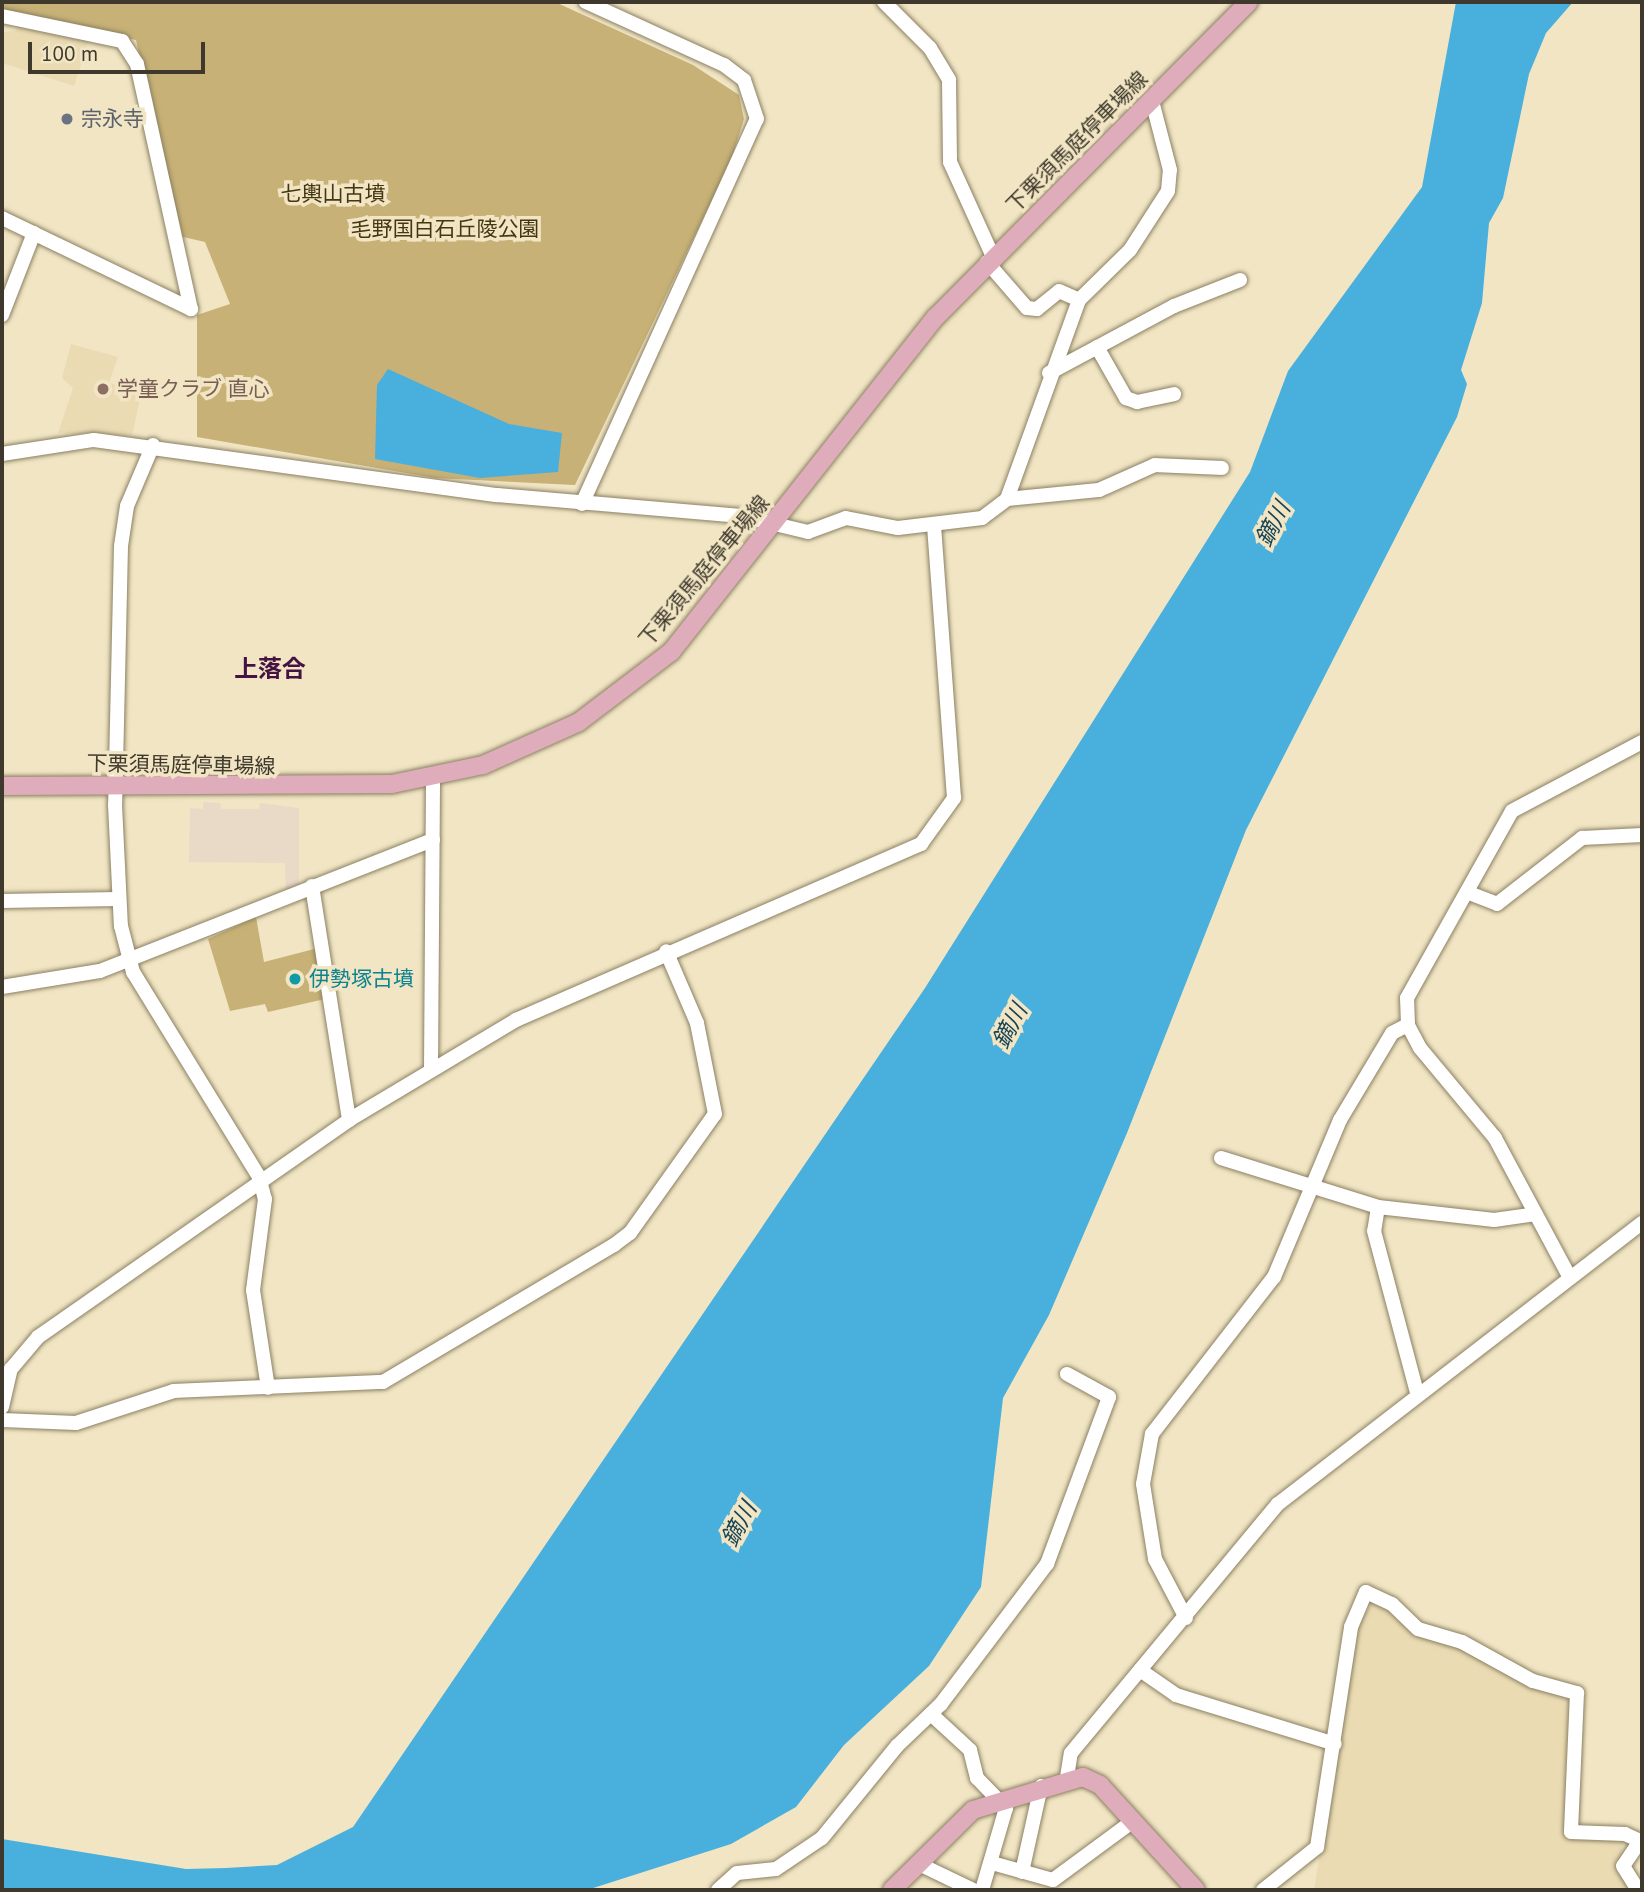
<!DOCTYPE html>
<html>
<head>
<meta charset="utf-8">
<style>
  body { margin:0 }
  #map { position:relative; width:1644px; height:1892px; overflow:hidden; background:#f1e5c4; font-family:"PT Sans","Noto Sans JP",sans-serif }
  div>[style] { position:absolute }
  .commercial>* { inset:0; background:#e9d9c7 }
  .built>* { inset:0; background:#eadbb3 }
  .green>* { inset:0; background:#c7b176 }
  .water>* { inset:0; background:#49afdc }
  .roads { filter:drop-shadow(0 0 2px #8b8062) drop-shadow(0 0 2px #8b8062) }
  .minor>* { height:14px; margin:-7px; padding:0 7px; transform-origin:7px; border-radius:7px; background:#fff }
  .major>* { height:18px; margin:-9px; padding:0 9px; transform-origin:9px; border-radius:9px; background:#deacba }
  .dots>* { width:19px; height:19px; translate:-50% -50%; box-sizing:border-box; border:4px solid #f1e5c4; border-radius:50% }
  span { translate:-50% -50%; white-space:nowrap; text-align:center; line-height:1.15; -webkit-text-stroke:7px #f1e5c4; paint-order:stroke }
  .worship-label { font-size:21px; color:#5b616d }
  .left { translate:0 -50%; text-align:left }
  .street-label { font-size:21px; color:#3e392c }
  .park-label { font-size:21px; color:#443711 }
  .education-label { font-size:21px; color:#785e54 }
  .culture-label { font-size:21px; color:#0d838f }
  .water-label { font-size:23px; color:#174356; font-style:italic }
  .quarter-label { font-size:24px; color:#451341; font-weight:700 }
  .frame { position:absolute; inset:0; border:4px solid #3e392c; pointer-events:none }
  .scale { position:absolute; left:28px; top:42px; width:177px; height:32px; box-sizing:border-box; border:4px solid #3e392c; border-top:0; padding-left:9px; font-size:21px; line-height:24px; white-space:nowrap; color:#3e392c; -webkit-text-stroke:5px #f1e5c4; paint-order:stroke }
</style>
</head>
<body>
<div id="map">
  <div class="commercial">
    <i style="clip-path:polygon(203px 802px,220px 803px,221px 809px,259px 809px,260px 803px,299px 808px,299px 887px,286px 892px,285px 863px,189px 862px,190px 808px,203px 809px)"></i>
  </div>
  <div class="built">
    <i style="clip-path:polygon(19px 24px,89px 40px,74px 86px,2px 63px,2px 32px,15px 31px)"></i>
    <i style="clip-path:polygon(71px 344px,118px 357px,109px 383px,142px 391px,132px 435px,58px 433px,73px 388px,62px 378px)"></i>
    <i style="clip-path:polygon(1374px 1601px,1571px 1697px,1564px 1837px,1623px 1840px,1620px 1865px,1634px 1890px,1314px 1890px,1355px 1630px)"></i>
  </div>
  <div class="green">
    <i style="clip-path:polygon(2px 2px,555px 2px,693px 65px,739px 95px,744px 119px,731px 160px,575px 485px,435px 478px,197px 437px,197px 315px,230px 304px,205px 242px,179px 236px,136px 40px,2px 12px)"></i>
    <i style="clip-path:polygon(256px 917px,264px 962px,318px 948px,325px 999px,268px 1012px,265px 1004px,230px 1011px,208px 939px)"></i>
  </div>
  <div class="water">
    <i style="clip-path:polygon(1456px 2px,1573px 2px,1546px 33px,1529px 74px,1503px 198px,1489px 223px,1482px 303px,1461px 370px,1467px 384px,1457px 417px,1246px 830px,1127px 1133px,1049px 1315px,1003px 1398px,981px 1587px,929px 1666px,844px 1745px,796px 1807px,731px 1844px,587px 1890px,2px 1890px,2px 1839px,186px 1869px,226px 1868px,277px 1865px,353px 1827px,925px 988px,1250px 472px,1288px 371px,1422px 187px)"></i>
    <i style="clip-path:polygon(388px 369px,509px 424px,562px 433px,558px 472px,480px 478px,375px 459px,377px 385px)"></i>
  </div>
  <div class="roads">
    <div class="minor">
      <i style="left:884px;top:2px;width:65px;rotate:45deg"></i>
      <i style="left:930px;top:48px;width:37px;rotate:59deg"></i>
      <i style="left:949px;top:80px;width:82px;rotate:89.3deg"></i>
      <i style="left:950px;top:162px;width:104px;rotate:65.6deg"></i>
      <i style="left:2px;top:16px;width:123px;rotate:11.8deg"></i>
      <i style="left:122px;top:41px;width:27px;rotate:57deg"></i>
      <i style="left:137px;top:64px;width:251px;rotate:77.6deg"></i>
      <i style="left:2px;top:218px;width:210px;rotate:25.7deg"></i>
      <i style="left:987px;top:262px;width:61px;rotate:49deg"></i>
      <i style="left:1027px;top:308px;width:10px;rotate:6deg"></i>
      <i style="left:1037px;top:309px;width:28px;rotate:-39deg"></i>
      <i style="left:1059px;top:291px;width:22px;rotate:24deg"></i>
      <i style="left:2px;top:315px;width:88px;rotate:-68.7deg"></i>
      <i style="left:1097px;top:347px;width:59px;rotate:60.4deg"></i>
      <i style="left:1126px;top:398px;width:12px;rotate:20deg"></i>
      <i style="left:1137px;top:402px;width:38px;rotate:-12deg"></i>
      <i style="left:1049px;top:373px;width:142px;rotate:-28.2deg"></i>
      <i style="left:1174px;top:306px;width:71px;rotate:-21.5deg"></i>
      <i style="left:153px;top:445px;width:66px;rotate:113.1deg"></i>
      <i style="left:127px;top:506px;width:40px;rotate:98.5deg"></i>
      <i style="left:121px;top:546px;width:259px;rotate:91.3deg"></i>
      <i style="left:115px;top:805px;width:121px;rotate:87.2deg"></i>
      <i style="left:121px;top:926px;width:48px;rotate:75.4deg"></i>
      <i style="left:133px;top:972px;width:241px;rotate:58.4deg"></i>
      <i style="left:259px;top:1177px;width:23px;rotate:75deg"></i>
      <i style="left:265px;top:1199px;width:92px;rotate:97.5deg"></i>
      <i style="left:253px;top:1290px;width:99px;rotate:81.3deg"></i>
      <i style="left:2px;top:454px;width:93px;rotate:-8.7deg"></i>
      <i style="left:94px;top:440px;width:407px;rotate:7.8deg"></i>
      <i style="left:497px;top:495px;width:245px;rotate:4.9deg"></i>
      <i style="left:741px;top:516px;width:69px;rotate:13.4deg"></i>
      <i style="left:808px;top:532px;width:40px;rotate:-20.2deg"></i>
      <i style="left:846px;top:518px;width:53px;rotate:10.9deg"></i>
      <i style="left:898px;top:528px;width:85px;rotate:-6.8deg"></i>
      <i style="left:982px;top:518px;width:31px;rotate:-37deg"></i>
      <i style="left:1007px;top:499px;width:212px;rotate:-70.1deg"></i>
      <i style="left:1079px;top:300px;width:71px;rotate:-44.4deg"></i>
      <i style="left:1130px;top:250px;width:70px;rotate:-57.2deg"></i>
      <i style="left:1168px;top:191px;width:21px;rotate:-85deg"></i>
      <i style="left:1170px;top:170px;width:71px;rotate:-104.6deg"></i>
      <i style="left:1007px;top:499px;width:92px;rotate:-5.6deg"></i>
      <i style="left:1099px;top:490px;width:61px;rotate:-24.1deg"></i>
      <i style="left:1155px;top:465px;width:67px;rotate:2.6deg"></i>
      <i style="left:582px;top:504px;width:423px;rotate:-65.6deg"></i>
      <i style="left:757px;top:119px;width:41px;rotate:-108.4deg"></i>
      <i style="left:744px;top:80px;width:25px;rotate:-143deg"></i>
      <i style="left:724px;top:65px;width:152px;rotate:-155.5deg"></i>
      <i style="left:312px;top:886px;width:237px;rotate:81deg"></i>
      <i style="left:1469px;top:893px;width:30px;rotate:21deg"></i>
      <i style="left:1497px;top:904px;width:108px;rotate:-37.8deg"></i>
      <i style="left:1582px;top:838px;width:60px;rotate:-2.9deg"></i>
      <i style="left:2px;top:901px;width:116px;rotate:-1deg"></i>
      <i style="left:2px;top:987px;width:99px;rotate:-9.3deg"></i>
      <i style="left:100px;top:971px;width:358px;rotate:-21.5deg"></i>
      <i style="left:431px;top:1070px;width:291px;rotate:-89.6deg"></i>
      <i style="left:1221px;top:1158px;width:164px;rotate:17.3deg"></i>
      <i style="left:1378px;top:1207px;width:117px;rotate:6.4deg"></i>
      <i style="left:1494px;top:1220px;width:42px;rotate:-8.1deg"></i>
      <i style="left:1378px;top:1207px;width:24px;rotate:99deg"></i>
      <i style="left:1374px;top:1231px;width:168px;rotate:75.1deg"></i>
      <i style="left:1569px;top:1276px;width:157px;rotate:-118.2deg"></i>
      <i style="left:1495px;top:1138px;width:117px;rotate:-129.8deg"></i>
      <i style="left:1420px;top:1048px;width:26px;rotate:-118deg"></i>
      <i style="left:1408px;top:1025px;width:27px;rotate:-92deg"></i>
      <i style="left:1407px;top:998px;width:214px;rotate:-60.7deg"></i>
      <i style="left:1512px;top:811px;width:147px;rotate:-28deg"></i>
      <i style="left:2px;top:1407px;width:39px;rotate:-77deg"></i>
      <i style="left:11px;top:1369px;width:42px;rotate:-49.8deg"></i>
      <i style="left:38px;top:1337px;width:379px;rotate:-34.9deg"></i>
      <i style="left:349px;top:1120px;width:195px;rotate:-30.9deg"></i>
      <i style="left:516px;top:1020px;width:442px;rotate:-23.5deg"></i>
      <i style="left:921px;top:844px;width:57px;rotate:-54.3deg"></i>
      <i style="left:954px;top:798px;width:272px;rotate:-94.2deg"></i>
      <i style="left:2px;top:1420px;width:74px;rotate:2.3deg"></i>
      <i style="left:76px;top:1423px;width:103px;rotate:-18.1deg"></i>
      <i style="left:174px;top:1391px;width:209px;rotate:-2.5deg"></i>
      <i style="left:383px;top:1382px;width:269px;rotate:-30.7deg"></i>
      <i style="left:614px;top:1245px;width:20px;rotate:-37deg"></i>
      <i style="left:630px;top:1233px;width:146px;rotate:-54.5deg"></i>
      <i style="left:715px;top:1114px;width:93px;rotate:-101.2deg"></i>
      <i style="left:697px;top:1023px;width:78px;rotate:-113.3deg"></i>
      <i style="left:1186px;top:1618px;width:67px;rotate:-117.7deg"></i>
      <i style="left:1155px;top:1559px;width:76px;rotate:-99.1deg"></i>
      <i style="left:1143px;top:1484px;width:51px;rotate:-79.8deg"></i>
      <i style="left:1152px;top:1434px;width:199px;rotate:-52.2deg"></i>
      <i style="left:1274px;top:1277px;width:170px;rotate:-67.2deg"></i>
      <i style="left:1340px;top:1120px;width:101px;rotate:-59.1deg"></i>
      <i style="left:1392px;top:1033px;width:18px;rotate:-27deg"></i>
      <i style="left:1140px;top:1670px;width:44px;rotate:34.8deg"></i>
      <i style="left:1176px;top:1695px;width:166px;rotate:17.1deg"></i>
      <i style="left:931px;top:1714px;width:53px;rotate:42.7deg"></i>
      <i style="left:970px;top:1750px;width:29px;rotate:76deg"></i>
      <i style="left:977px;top:1778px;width:42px;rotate:46deg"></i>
      <i style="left:1006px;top:1808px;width:85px;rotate:106.3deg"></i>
      <i style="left:1067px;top:1777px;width:24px;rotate:-81deg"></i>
      <i style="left:1071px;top:1753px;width:324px;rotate:-50.3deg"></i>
      <i style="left:1278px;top:1504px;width:460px;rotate:-37.7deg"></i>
      <i style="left:917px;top:1863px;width:62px;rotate:25.7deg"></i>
      <i style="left:992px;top:1863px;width:63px;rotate:15.6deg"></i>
      <i style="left:1053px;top:1880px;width:99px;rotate:-36.4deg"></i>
      <i style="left:1022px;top:1872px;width:88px;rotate:-77.5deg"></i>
      <i style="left:718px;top:1890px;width:25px;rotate:-42deg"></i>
      <i style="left:737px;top:1873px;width:39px;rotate:-6deg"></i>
      <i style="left:776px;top:1869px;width:55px;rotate:-34deg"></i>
      <i style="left:822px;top:1838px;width:119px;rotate:-50.8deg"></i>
      <i style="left:897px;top:1746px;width:61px;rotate:-43.7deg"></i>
      <i style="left:941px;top:1704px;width:176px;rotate:-52.9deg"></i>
      <i style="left:1047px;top:1564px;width:178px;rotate:-69.6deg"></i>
      <i style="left:1109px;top:1397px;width:48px;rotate:-151.3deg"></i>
      <i style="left:1263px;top:1890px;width:69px;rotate:-38.5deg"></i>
      <i style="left:1317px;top:1847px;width:223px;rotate:-81.2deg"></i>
      <i style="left:1351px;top:1627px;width:38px;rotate:-67deg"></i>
      <i style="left:1366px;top:1592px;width:29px;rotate:25deg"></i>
      <i style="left:1392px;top:1604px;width:36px;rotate:44deg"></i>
      <i style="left:1418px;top:1629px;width:46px;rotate:16.5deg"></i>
      <i style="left:1462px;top:1642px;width:81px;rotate:28.8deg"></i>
      <i style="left:1533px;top:1681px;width:46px;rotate:15.3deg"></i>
      <i style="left:1577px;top:1693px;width:139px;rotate:92.5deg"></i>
      <i style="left:1571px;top:1832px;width:54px;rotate:2.1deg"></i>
      <i style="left:1625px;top:1834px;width:17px;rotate:25deg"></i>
      <i style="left:1640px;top:1841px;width:30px;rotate:124deg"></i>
      <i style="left:1623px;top:1866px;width:28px;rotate:58deg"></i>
    </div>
    <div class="major">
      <i style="left:2px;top:786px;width:390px;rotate:-0.3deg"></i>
      <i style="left:392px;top:784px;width:93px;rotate:-11.8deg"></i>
      <i style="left:483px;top:765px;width:105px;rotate:-24.1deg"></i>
      <i style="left:579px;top:722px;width:116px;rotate:-37.3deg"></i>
      <i style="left:671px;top:652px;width:427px;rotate:-51.7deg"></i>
      <i style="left:936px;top:317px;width:444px;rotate:-45.2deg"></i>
      <i style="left:892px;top:1890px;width:114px;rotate:-44.6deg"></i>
      <i style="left:973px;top:1810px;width:115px;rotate:-16.7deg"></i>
      <i style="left:1083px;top:1777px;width:19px;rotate:25deg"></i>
      <i style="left:1100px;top:1785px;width:142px;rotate:47.6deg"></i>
    </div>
  </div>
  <div class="dots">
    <i style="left:67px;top:119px;background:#6b7280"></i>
    <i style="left:103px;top:389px;background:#8d6e63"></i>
    <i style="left:295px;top:979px;background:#0f9aa8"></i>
  </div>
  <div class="worship-label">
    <span class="left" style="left:81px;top:119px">宗永寺</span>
  </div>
  <div class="street-label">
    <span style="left:1077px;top:142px;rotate:-45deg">下栗須馬庭停車場線</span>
    <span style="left:704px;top:571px;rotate:-50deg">下栗須馬庭停車場線</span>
    <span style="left:181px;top:765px;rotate:1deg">下栗須馬庭停車場線</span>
  </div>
  <div class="park-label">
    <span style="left:333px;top:194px">七輿山古墳</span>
    <span style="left:445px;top:229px">毛野国白石丘陵公園</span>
  </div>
  <div class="education-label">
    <span class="left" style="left:117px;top:389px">学童クラブ 直心</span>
  </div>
  <div class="culture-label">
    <span class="left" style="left:309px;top:979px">伊勢塚古墳</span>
  </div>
  <div class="water-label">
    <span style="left:1273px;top:524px;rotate:-62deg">鏑川</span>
    <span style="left:1010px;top:1026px;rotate:-62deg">鏑川</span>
    <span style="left:739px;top:1524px;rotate:-61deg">鏑川</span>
  </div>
  <div class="quarter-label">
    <span style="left:270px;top:669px">上落合</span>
  </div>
  <div class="frame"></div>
  <div class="scale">100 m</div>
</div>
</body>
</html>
